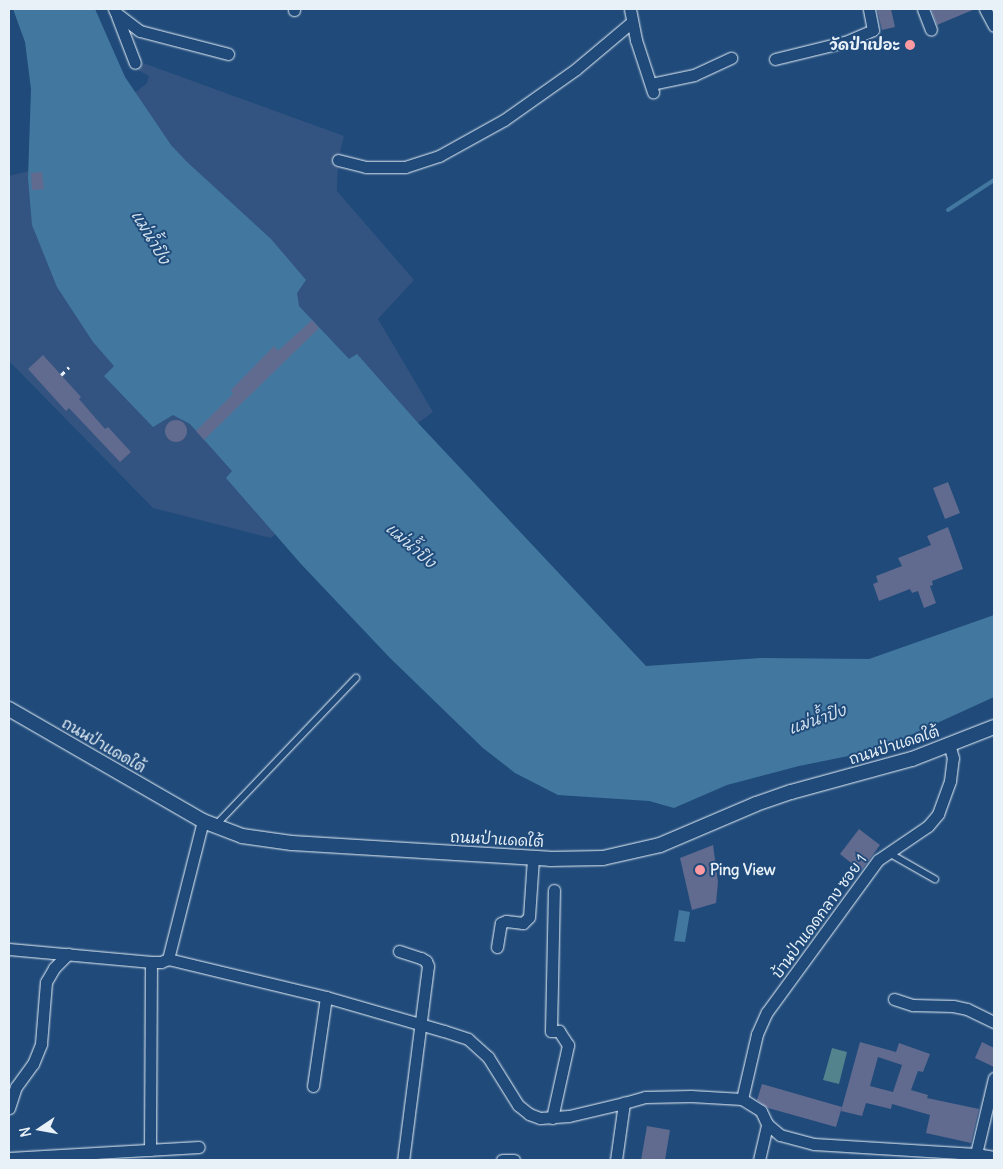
<!DOCTYPE html>
<html>
<head>
<meta charset="utf-8">
<style>
  body { margin:0 }
  #map { position:relative; width:1003px; height:1169px; overflow:hidden; background:#1f4a7a; font-family:Delius,"Playpen Sans Thai",sans-serif }
  div>[style] { position:absolute }
  .built>* { inset:0; background:#335480 }
  .green>* { inset:0; background:#53838d }
  .water>* { inset:0; background:#42789f }
  .stream>* { height:4px; margin:-2px; padding:0 2px; transform-origin:2px; border-radius:2px; background:#42789f }
  .building>* { inset:0; background:#616a8f }
  .round { border-radius:50% }
  .path>* { height:2.5px; margin-top:-1.25px; transform-origin:0; background:repeating-linear-gradient(90deg,#e8f1f8 0 5px,transparent 0 9px) }
  .roads { filter:drop-shadow(0 0 1px #e8f1f8) drop-shadow(0 0 1px #e8f1f8) }
  .service>* { height:5.5px; margin:-2.75px; padding:0 2.75px; transform-origin:2.75px; border-radius:2.75px; background:#1f4a7a }
  .minor>* { height:11px; margin:-5.5px; padding:0 5.5px; transform-origin:5.5px; border-radius:5.5px; background:#1f4a7a }
  .tertiary>* { height:14px; margin:-7px; padding:0 7px; transform-origin:7px; border-radius:7px; background:#1f4a7a }
  .dots>* { width:14px; height:14px; translate:-50% -50%; box-sizing:border-box; border:2px solid #1f4a7a; border-radius:50% }
  span { translate:-50% -50%; white-space:nowrap; text-align:center; line-height:1.15; -webkit-text-stroke:4px #1f4a7a; paint-order:stroke }
  .poi-label { font-size:15px; color:#e8f1f8; font-weight:700 }
  .right { translate:-100% -50%; text-align:right }
  .left { translate:0 -50%; text-align:left }
  .street-label { font-size:15px; color:#e8f1f8 }
  .water-label { font-size:16px; color:#cfdfeb; font-style:italic }
  .frame { position:absolute; inset:0; border:10px solid #e8f1f8; pointer-events:none }
  .north { position:absolute; left:15px; top:1104px; width:50px; height:50px; -webkit-text-stroke:4px #1f4a7a; paint-order:stroke; rotate:258deg; font-size:14px; font-weight:700; line-height:20px; text-align:center; color:#e8f1f8 }
  .north::after { content:''; display:block; margin:auto; width:18px; height:22px; background:#e8f1f8; clip-path:polygon(50% 0,100% 100%,50% 72%,0 100%) }
</style>
</head>
<body>
<div id="map">
  <div class="built">
    <i style="clip-path:polygon(143px 63px,344px 136px,338px 160px,337px 191px,414px 280px,378px 319px,433px 412px,310px 502px,271px 538px,153px 508px,9px 361px,9px 176px,41px 168px,147px 83px,149px 76px,136px 69px)"></i>
  </div>
  <div class="green">
    <i style="clip-path:polygon(832px 1048px,847px 1052px,839px 1084px,823px 1080px)"></i>
  </div>
  <div class="water">
    <i style="clip-path:polygon(13px 9px,95px 9px,125px 77px,171px 145px,186px 161px,271px 239px,306px 280px,297px 293px,299px 306px,349px 359px,357px 354px,418px 423px,646px 666px,761px 658px,869px 659px,994px 615px,994px 697px,878px 750px,799px 766px,727px 785px,674px 808px,649px 801px,558px 795px,515px 773px,483px 748px,390px 658px,301px 564px,226px 478px,232px 471px,190px 424px,173px 415px,153px 427px,104px 376px,114px 366px,93px 342px,57px 287px,32px 225px,28px 178px,31px 89px,25px 42px)"></i>
    <i style="clip-path:polygon(679px 910px,690px 912px,685px 942px,674px 941px)"></i>
  </div>
  <div class="stream">
    <i style="left:948px;top:210px;width:55px;rotate:-33.1deg"></i>
  </div>
  <div class="building">
    <i style="clip-path:polygon(877px 9px,891px 9px,895px 27px,882px 30px)"></i>
    <i style="clip-path:polygon(931px 9px,975px 9px,937px 25px)"></i>
    <i style="clip-path:polygon(42px 172px,44px 189px,32px 190px,31px 173px)"></i>
    <i style="clip-path:polygon(312px 320px,319px 328px,204px 440px,196px 431px,233px 394px,231px 390px,274px 346px,278px 351px)"></i>
    <i style="clip-path:polygon(43px 355px,81px 397px,79px 399px,105px 429px,108px 427px,131px 452px,120px 462px,69px 408px,66px 411px,28px 369px)"></i>
    <i class="round" style="left:165px;top:420px;width:22px;height:22px"></i>
    <i style="clip-path:polygon(948px 482px,960px 513px,945px 519px,933px 488px)"></i>
    <i style="clip-path:polygon(948px 527px,963px 569px,932px 581px,933px 585px,930px 586px,936px 603px,924px 608px,918px 591px,912px 593px,910px 589px,879px 601px,873px 584px,878px 582px,876px 576px,902px 566px,898px 558px,931px 545px,927px 536px)"></i>
    <i style="clip-path:polygon(859px 829px,880px 845px,861px 871px,840px 854px)"></i>
    <i style="clip-path:polygon(713px 845px,718px 882px,716px 903px,692px 910px,680px 858px)"></i>
    <i style="clip-path:polygon(evenodd,860px 1042px,896px 1052px,899px 1043px,930px 1054px,923px 1072px,918px 1071px,911px 1090px,928px 1095px,927px 1098px,979px 1109px,971px 1143px,926px 1133px,930px 1115px,892px 1104px,891px 1109px,866px 1103px,862px 1116px,841px 1111px,860px 1042px,878px 1057px,902px 1065px,893px 1092px,870px 1086px,878px 1057px)"></i>
    <i style="clip-path:polygon(982px 1042px,994px 1048px,994px 1067px,975px 1058px)"></i>
    <i style="clip-path:polygon(762px 1084px,842px 1107px,836px 1127px,768px 1108px,757px 1100px)"></i>
    <i style="clip-path:polygon(647px 1126px,670px 1130px,665px 1160px,641px 1160px)"></i>
  </div>
  <div class="path">
    <i style="left:61px;top:375px;width:11px;rotate:-45deg"></i>
  </div>
  <div class="roads">
    <div class="service">
      <i style="left:216px;top:825px;width:203px;rotate:-46.4deg"></i>
      <i style="left:889px;top:853px;width:53px;rotate:29.5deg"></i>
    </div>
    <div class="minor">
      <i style="left:114px;top:9px;width:4px;rotate:63deg"></i>
      <i style="left:116px;top:13px;width:30px;rotate:37deg"></i>
      <i style="left:140px;top:31px;width:91px;rotate:14.6deg"></i>
      <i style="left:294px;top:9px;width:1px;rotate:90deg"></i>
      <i style="left:630px;top:9px;width:32px;rotate:79deg"></i>
      <i style="left:636px;top:40px;width:55px;rotate:71.9deg"></i>
      <i style="left:923px;top:9px;width:22px;rotate:69deg"></i>
      <i style="left:985px;top:9px;width:19px;rotate:62deg"></i>
      <i style="left:117px;top:16px;width:50px;rotate:69deg"></i>
      <i style="left:775px;top:59px;width:72px;rotate:-13.7deg"></i>
      <i style="left:845px;top:42px;width:30px;rotate:-23deg"></i>
      <i style="left:873px;top:30px;width:21px;rotate:-101deg"></i>
      <i style="left:651px;top:84px;width:44px;rotate:-11.8deg"></i>
      <i style="left:694px;top:75px;width:41px;rotate:-24.7deg"></i>
      <i style="left:338px;top:160px;width:29px;rotate:14deg"></i>
      <i style="left:366px;top:167px;width:39px"></i>
      <i style="left:405px;top:167px;width:36px;rotate:-18deg"></i>
      <i style="left:439px;top:156px;width:74px;rotate:-29deg"></i>
      <i style="left:504px;top:120px;width:88px;rotate:-35.3deg"></i>
      <i style="left:576px;top:69px;width:73px;rotate:-40deg"></i>
      <i style="left:497px;top:947px;width:24px;rotate:-81deg"></i>
      <i style="left:501px;top:923px;width:5px;rotate:-22deg"></i>
      <i style="left:506px;top:921px;width:17px;rotate:7deg"></i>
      <i style="left:523px;top:923px;width:8px;rotate:-45deg"></i>
      <i style="left:529px;top:917px;width:59px;rotate:-86.1deg"></i>
      <i style="left:9px;top:949px;width:143px;rotate:5.2deg"></i>
      <i style="left:151px;top:962px;width:10px"></i>
      <i style="left:161px;top:962px;width:8px;rotate:-23deg"></i>
      <i style="left:168px;top:959px;width:163px;rotate:13.5deg"></i>
      <i style="left:326px;top:997px;width:123px;rotate:16.1deg"></i>
      <i style="left:444px;top:1031px;width:25px;rotate:18deg"></i>
      <i style="left:468px;top:1039px;width:27px;rotate:42deg"></i>
      <i style="left:488px;top:1057px;width:57px;rotate:58deg"></i>
      <i style="left:518px;top:1105px;width:14px;rotate:39deg"></i>
      <i style="left:529px;top:1114px;width:12px;rotate:20deg"></i>
      <i style="left:540px;top:1118px;width:29px;rotate:-4deg"></i>
      <i style="left:569px;top:1116px;width:57px;rotate:-13.3deg"></i>
      <i style="left:399px;top:951px;width:23px;rotate:18deg"></i>
      <i style="left:421px;top:958px;width:6px;rotate:31deg"></i>
      <i style="left:426px;top:961px;width:5px;rotate:68deg"></i>
      <i style="left:428px;top:966px;width:196px;rotate:97.3deg"></i>
      <i style="left:168px;top:959px;width:142px;rotate:-75.8deg"></i>
      <i style="left:894px;top:999px;width:20px;rotate:18deg"></i>
      <i style="left:913px;top:1005px;width:40px;rotate:1.4deg"></i>
      <i style="left:953px;top:1006px;width:14px;rotate:12deg"></i>
      <i style="left:967px;top:1009px;width:30px;rotate:26deg"></i>
      <i style="left:313px;top:1086px;width:90px;rotate:-81.7deg"></i>
      <i style="left:742px;top:1099px;width:67px;rotate:-77deg"></i>
      <i style="left:757px;top:1034px;width:24px;rotate:-66deg"></i>
      <i style="left:767px;top:1012px;width:188px;rotate:-53.9deg"></i>
      <i style="left:878px;top:860px;width:60px;rotate:-34.2deg"></i>
      <i style="left:928px;top:826px;width:16px;rotate:-50deg"></i>
      <i style="left:938px;top:814px;width:35px;rotate:-70deg"></i>
      <i style="left:950px;top:781px;width:23px;rotate:-83deg"></i>
      <i style="left:953px;top:758px;width:15px;rotate:-106deg"></i>
      <i style="left:9px;top:1108px;width:22px;rotate:-72deg"></i>
      <i style="left:16px;top:1087px;width:29px;rotate:-54deg"></i>
      <i style="left:33px;top:1064px;width:22px;rotate:-68deg"></i>
      <i style="left:41px;top:1044px;width:62px;rotate:-85.4deg"></i>
      <i style="left:46px;top:982px;width:16px;rotate:-60deg"></i>
      <i style="left:54px;top:968px;width:20px;rotate:-45deg"></i>
      <i style="left:552px;top:1118px;width:75px;rotate:-77.6deg"></i>
      <i style="left:568px;top:1045px;width:17px;rotate:-123deg"></i>
      <i style="left:559px;top:1031px;width:8px;rotate:180deg"></i>
      <i style="left:551px;top:1031px;width:141px;rotate:-88.8deg"></i>
      <i style="left:150px;top:1150px;width:188px;rotate:-89.7deg"></i>
      <i style="left:976px;top:1154px;width:78px;rotate:-76.7deg"></i>
      <i style="left:9px;top:1158px;width:190px;rotate:-3.3deg"></i>
      <i style="left:502px;top:1160px;width:12px"></i>
      <i style="left:616px;top:1160px;width:58px;rotate:-82deg"></i>
      <i style="left:624px;top:1103px;width:22px;rotate:-16deg"></i>
      <i style="left:645px;top:1097px;width:46px;rotate:-1.2deg"></i>
      <i style="left:691px;top:1096px;width:51px;rotate:3.4deg"></i>
      <i style="left:742px;top:1099px;width:22px;rotate:32deg"></i>
      <i style="left:761px;top:1111px;width:14px;rotate:65deg"></i>
      <i style="left:767px;top:1124px;width:17px;rotate:40deg"></i>
      <i style="left:780px;top:1135px;width:35px;rotate:15deg"></i>
      <i style="left:814px;top:1144px;width:162px;rotate:3.5deg"></i>
      <i style="left:976px;top:1154px;width:18px;rotate:9deg"></i>
      <i style="left:759px;top:1160px;width:37px;rotate:-77deg"></i>
    </div>
    <div class="tertiary">
      <i style="left:9px;top:709px;width:224px;rotate:30deg"></i>
      <i style="left:203px;top:821px;width:42px;rotate:21deg"></i>
      <i style="left:242px;top:836px;width:50px;rotate:8deg"></i>
      <i style="left:292px;top:843px;width:258px;rotate:3.5deg"></i>
      <i style="left:550px;top:859px;width:53px;rotate:-1.1deg"></i>
      <i style="left:603px;top:858px;width:58px;rotate:-12.8deg"></i>
      <i style="left:660px;top:845px;width:104px;rotate:-23.1deg"></i>
      <i style="left:756px;top:804px;width:37px;rotate:-19deg"></i>
      <i style="left:791px;top:792px;width:125px;rotate:-15.3deg"></i>
      <i style="left:912px;top:759px;width:88px;rotate:-21.3deg"></i>
    </div>
  </div>
  <div class="dots">
    <i style="left:910px;top:45px;background:#ff9aa2"></i>
    <i style="left:700px;top:870px;background:#ff9aa2"></i>
  </div>
  <div class="poi-label">
    <span class="right" style="left:900px;top:45px">วัดป่าเปอะ</span>
    <span class="left" style="left:710px;top:870px">Ping View</span>
  </div>
  <div class="street-label">
    <span style="left:104px;top:745px;rotate:30deg">ถนนป่าแดดใต้</span>
    <span style="left:894px;top:745px;rotate:-18deg">ถนนป่าแดดใต้</span>
    <span style="left:497px;top:839px;rotate:3deg">ถนนป่าแดดใต้</span>
    <span style="left:819px;top:916px;rotate:-54deg">บ้านป่าแดดกลาง ซอย 1</span>
  </div>
  <div class="water-label">
    <span style="left:151px;top:237px;rotate:59deg">แม่น้ำปิง</span>
    <span style="left:411px;top:545px;rotate:41deg">แม่น้ำปิง</span>
    <span style="left:817px;top:719px;rotate:-19deg">แม่น้ำปิง</span>
  </div>
  <div class="frame"></div>
  <div class="north">N</div>
</div>
</body>
</html>
